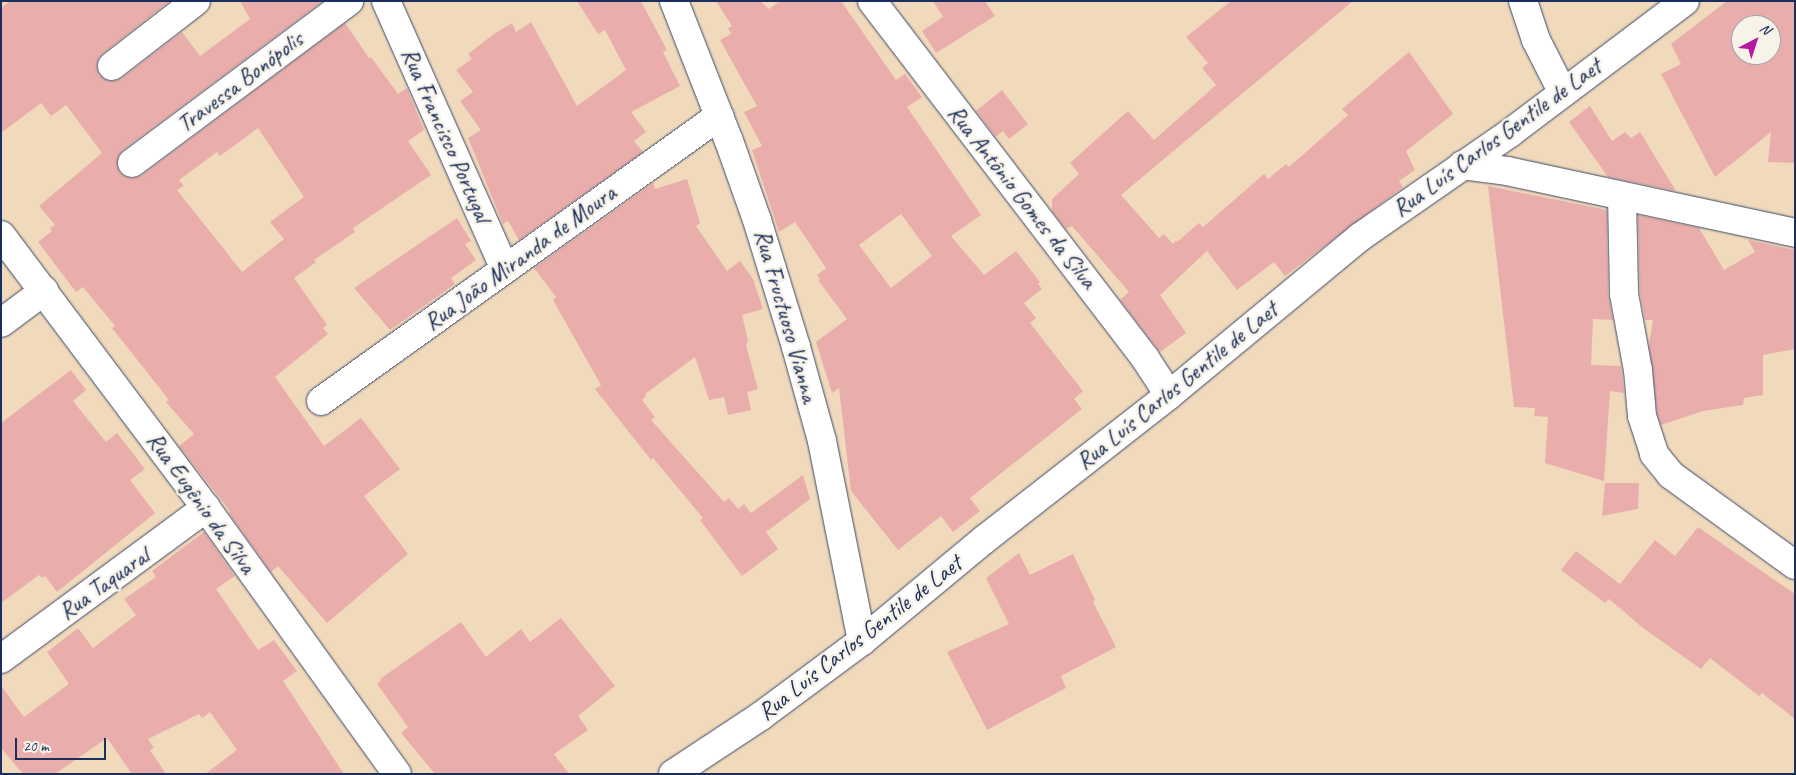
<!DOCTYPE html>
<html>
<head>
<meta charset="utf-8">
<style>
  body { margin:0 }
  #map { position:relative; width:1796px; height:775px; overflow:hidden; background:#f1dabb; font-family:Caveat,sans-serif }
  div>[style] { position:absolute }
  .building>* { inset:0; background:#e9aeac }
  .roads { filter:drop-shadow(0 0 1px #3b496c) drop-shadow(0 0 1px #3b496c) }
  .minor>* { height:28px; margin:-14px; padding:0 14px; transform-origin:14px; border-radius:14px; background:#fff }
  span { translate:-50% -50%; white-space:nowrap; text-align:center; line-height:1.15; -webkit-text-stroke:5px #f7f3e8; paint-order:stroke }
  .street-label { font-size:24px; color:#1b2f5e }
  .frame { position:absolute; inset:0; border:2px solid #1b2f5e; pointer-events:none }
  .north { position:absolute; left:1731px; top:15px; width:50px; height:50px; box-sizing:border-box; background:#f7f3e8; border:1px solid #9fa5b1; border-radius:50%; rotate:40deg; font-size:14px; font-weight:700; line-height:20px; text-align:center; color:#1b2f5e }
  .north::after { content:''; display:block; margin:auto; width:18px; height:22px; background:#b5179e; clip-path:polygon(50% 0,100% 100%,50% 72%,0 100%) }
  .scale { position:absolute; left:15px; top:738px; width:91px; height:22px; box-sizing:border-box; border:2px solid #1b2f5e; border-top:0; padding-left:6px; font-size:15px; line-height:18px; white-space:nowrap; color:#1b2f5e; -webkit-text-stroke:4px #f7f3e8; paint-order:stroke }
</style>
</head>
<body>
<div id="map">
  <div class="building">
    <i style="clip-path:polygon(evenodd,10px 1px,170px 1px,102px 54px,98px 60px,97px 68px,99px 75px,106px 80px,114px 81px,122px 78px,182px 32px,200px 56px,250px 19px,240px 1px,323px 1px,123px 150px,118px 157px,117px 165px,120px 173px,126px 177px,134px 178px,141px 176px,345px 23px,369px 58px,371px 57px,398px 94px,407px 88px,424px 130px,408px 141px,431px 175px,353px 228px,355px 232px,314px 260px,316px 262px,294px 278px,327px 325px,323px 328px,328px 334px,275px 377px,324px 446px,361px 418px,400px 469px,364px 496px,408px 554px,327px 623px,278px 566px,271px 572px,229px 513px,230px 511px,179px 446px,194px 434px,166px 402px,169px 400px,112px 328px,115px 326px,83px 287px,76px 292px,38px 242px,52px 231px,50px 228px,55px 225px,39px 206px,102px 153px,66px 105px,51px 116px,41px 103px,1px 133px,1px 8px,10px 1px,258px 128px,304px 197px,270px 222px,284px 239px,242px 272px,177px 190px,184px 186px,179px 180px,217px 152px,220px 156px,258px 128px)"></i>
    <i style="clip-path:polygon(577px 1px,641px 1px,667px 50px,663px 52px,680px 86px,631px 112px,646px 132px,634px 141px,643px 152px,519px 240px,508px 221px,503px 224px,468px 138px,481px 130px,460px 101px,473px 92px,456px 70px,472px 59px,468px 54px,494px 34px,512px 23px,516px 32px,531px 22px,577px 106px,626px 70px,605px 30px,598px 34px)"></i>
    <i style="clip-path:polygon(evenodd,716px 1px,760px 1px,769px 9px,780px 1px,841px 1px,896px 80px,905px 74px,922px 97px,907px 107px,981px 215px,951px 236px,984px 275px,1016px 251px,1040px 282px,1038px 284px,1042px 289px,1024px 303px,1036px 318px,1030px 323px,1083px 391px,1074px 399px,1082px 409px,970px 498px,980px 511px,953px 532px,941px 516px,898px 550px,851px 491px,839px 388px,832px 393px,816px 342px,847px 319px,818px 280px,820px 279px,817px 275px,826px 268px,795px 222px,779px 232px,752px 150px,762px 146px,744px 112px,757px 106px,720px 40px,731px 34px,728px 28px,732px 26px,716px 1px,901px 214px,932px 256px,891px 288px,859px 245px,901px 214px)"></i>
    <i style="clip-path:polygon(933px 1px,985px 1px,995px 16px,936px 53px,922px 31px,943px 17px)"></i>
    <i style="clip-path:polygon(1231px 1px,1353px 1px,1121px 195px,1159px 238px,1164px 234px,1173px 244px,1176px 240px,1177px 242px,1199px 223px,1203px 227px,1264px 174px,1268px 179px,1286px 164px,1289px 167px,1348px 115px,1342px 109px,1409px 52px,1453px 114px,1406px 151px,1415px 170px,1399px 181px,1403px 187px,1285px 276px,1274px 262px,1237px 290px,1207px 251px,1160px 295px,1186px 333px,1160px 352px,1120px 300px,1129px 292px,1072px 226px,1066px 229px,1052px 211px,1052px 199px,1079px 174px,1070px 163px,1128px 111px,1154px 140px,1216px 85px,1202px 68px,1208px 63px,1186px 37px)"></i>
    <i style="clip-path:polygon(evenodd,1727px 1px,1795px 1px,1795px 163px,1768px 162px,1771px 132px,1715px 177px,1661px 74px,1681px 64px,1671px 44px,1727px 1px,1741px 25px,1771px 25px,1771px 55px,1741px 55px,1741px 25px)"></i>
    <i style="clip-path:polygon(1002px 90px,1028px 124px,1009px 139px,1003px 131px,996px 137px,976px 111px)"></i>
    <i style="clip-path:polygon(1590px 106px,1612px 141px,1625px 132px,1631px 138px,1640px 132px,1676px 191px,1608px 177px,1569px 122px)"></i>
    <i style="clip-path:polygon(687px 179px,700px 223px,696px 226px,727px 271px,740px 261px,753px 279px,763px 309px,742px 315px,748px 340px,746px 345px,758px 389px,747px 392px,751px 410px,728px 415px,724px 397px,709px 400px,695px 357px,645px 394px,646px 396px,642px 400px,655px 417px,651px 420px,724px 502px,729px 498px,738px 509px,744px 504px,751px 513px,803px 475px,810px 499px,766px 532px,778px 549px,742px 576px,700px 520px,703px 518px,653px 458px,651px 460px,595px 389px,601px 385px,553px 300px,556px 297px,534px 268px,653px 183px,655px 189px)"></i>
    <i style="clip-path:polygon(1488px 186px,1607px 210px,1608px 294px,1613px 320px,1593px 319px,1591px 365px,1621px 366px,1624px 393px,1610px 391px,1604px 481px,1545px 463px,1548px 417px,1534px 416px,1535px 408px,1514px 407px)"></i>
    <i style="clip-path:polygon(1638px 215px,1699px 228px,1724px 270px,1755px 252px,1748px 240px,1795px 250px,1795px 349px,1763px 355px,1763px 395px,1744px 398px,1743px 405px,1703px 411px,1661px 425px,1657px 413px,1649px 345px,1653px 320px,1645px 320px,1640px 292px)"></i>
    <i style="clip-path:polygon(457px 218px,471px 241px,465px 244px,476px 260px,451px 278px,455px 284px,390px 330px,354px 288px)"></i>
    <i style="clip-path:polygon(71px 370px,86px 390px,73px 401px,106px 442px,117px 433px,145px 469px,130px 480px,155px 513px,57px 592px,45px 576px,42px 578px,39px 575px,1px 603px,1px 423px)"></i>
    <i style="clip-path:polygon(1605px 483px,1639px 483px,1638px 509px,1602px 516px)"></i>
    <i style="clip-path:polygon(1698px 527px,1795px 594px,1795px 719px,1762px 693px,1759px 696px,1710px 658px,1701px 669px,1643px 628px,1609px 599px,1605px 603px,1561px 570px,1576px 551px,1620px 584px,1655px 540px,1675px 556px)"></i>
    <i style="clip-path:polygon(204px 532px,235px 576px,216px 589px,258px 650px,274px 640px,297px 671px,283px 681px,344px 774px,205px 774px,237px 750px,210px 712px,202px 718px,199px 714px,148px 739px,154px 748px,150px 750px,166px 774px,132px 774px,107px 738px,55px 774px,23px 774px,1px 748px,1px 686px,24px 717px,69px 684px,47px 652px,78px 628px,93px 648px,136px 615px,124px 599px,156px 577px,152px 571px)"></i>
    <i style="clip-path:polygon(1019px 553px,1030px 575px,1073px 554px,1095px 600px,1093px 602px,1116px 647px,1061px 676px,1066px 688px,987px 730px,947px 652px,1009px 624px,986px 578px)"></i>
    <i style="clip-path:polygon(561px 618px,615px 686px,578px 716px,588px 730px,554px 754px,569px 774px,435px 774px,401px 733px,408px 727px,377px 684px,381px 681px,380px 679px,461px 622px,486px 657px,521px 629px,530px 642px)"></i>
  </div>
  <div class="roads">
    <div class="minor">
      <i style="left:386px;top:1px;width:293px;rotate:66.1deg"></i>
      <i style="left:674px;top:1px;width:150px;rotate:68.6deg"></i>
      <i style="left:729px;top:141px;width:84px;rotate:70.5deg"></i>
      <i style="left:757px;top:220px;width:133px;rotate:72.9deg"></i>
      <i style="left:796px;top:347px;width:98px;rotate:74.5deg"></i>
      <i style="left:822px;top:441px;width:204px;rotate:78.7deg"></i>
      <i style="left:872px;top:1px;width:449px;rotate:52.6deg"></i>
      <i style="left:1145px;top:358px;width:44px;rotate:57deg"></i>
      <i style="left:1523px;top:1px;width:41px;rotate:71.6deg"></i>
      <i style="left:1536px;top:40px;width:59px;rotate:63deg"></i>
      <i style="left:112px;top:66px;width:106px;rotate:-37.7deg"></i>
      <i style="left:132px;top:163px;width:271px;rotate:-36.7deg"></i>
      <i style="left:1462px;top:165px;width:45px;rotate:7.6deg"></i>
      <i style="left:1507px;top:171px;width:295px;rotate:12.1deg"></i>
      <i style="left:1622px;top:197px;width:97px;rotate:88.8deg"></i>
      <i style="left:1624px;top:294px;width:77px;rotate:79.6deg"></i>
      <i style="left:1638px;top:370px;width:46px;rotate:85deg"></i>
      <i style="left:1642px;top:416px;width:40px;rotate:72deg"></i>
      <i style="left:1654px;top:454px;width:27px;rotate:51deg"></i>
      <i style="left:1671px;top:475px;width:153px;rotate:36deg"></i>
      <i style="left:1px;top:235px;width:341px;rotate:53.1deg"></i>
      <i style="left:206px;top:508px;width:327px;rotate:54.3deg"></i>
      <i style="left:1px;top:323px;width:54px;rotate:-36.7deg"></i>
      <i style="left:321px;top:401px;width:490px;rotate:-35.6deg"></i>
      <i style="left:1px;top:659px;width:255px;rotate:-36.4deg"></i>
      <i style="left:673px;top:774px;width:105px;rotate:-33.4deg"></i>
      <i style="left:761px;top:716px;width:126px;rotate:-36.6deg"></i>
      <i style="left:862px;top:641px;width:160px;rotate:-39.7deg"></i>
      <i style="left:985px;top:539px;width:234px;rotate:-38deg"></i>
      <i style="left:1169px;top:395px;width:248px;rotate:-39.6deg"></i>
      <i style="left:1360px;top:237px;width:183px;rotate:-34.7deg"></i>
      <i style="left:1510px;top:133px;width:219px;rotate:-37deg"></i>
    </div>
  </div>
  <div class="street-label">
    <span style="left:240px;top:82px;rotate:-37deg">Travessa Bonópolis</span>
    <span style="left:446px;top:135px;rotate:66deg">Rua Francisco Portugal</span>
    <span style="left:1497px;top:138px;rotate:-36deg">Rua Luís Carlos Gentile de Laet</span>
    <span style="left:1022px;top:197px;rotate:52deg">Rua Antônio Gomes da Silva</span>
    <span style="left:520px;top:258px;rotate:-36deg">Rua João Miranda de Moura</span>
    <span style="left:786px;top:316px;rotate:74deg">Rua Fructuoso Vianna</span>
    <span style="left:1177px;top:386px;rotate:-39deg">Rua Luís Carlos Gentile de Laet</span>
    <span style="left:201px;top:503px;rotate:54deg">Rua Eugênio da Silva</span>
    <span style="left:104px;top:584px;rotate:-36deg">Rua Taquaral</span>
    <span style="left:860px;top:638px;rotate:-38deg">Rua Luís Carlos Gentile de Laet</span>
  </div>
  <div class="frame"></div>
  <div class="north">N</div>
  <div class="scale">20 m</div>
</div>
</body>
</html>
